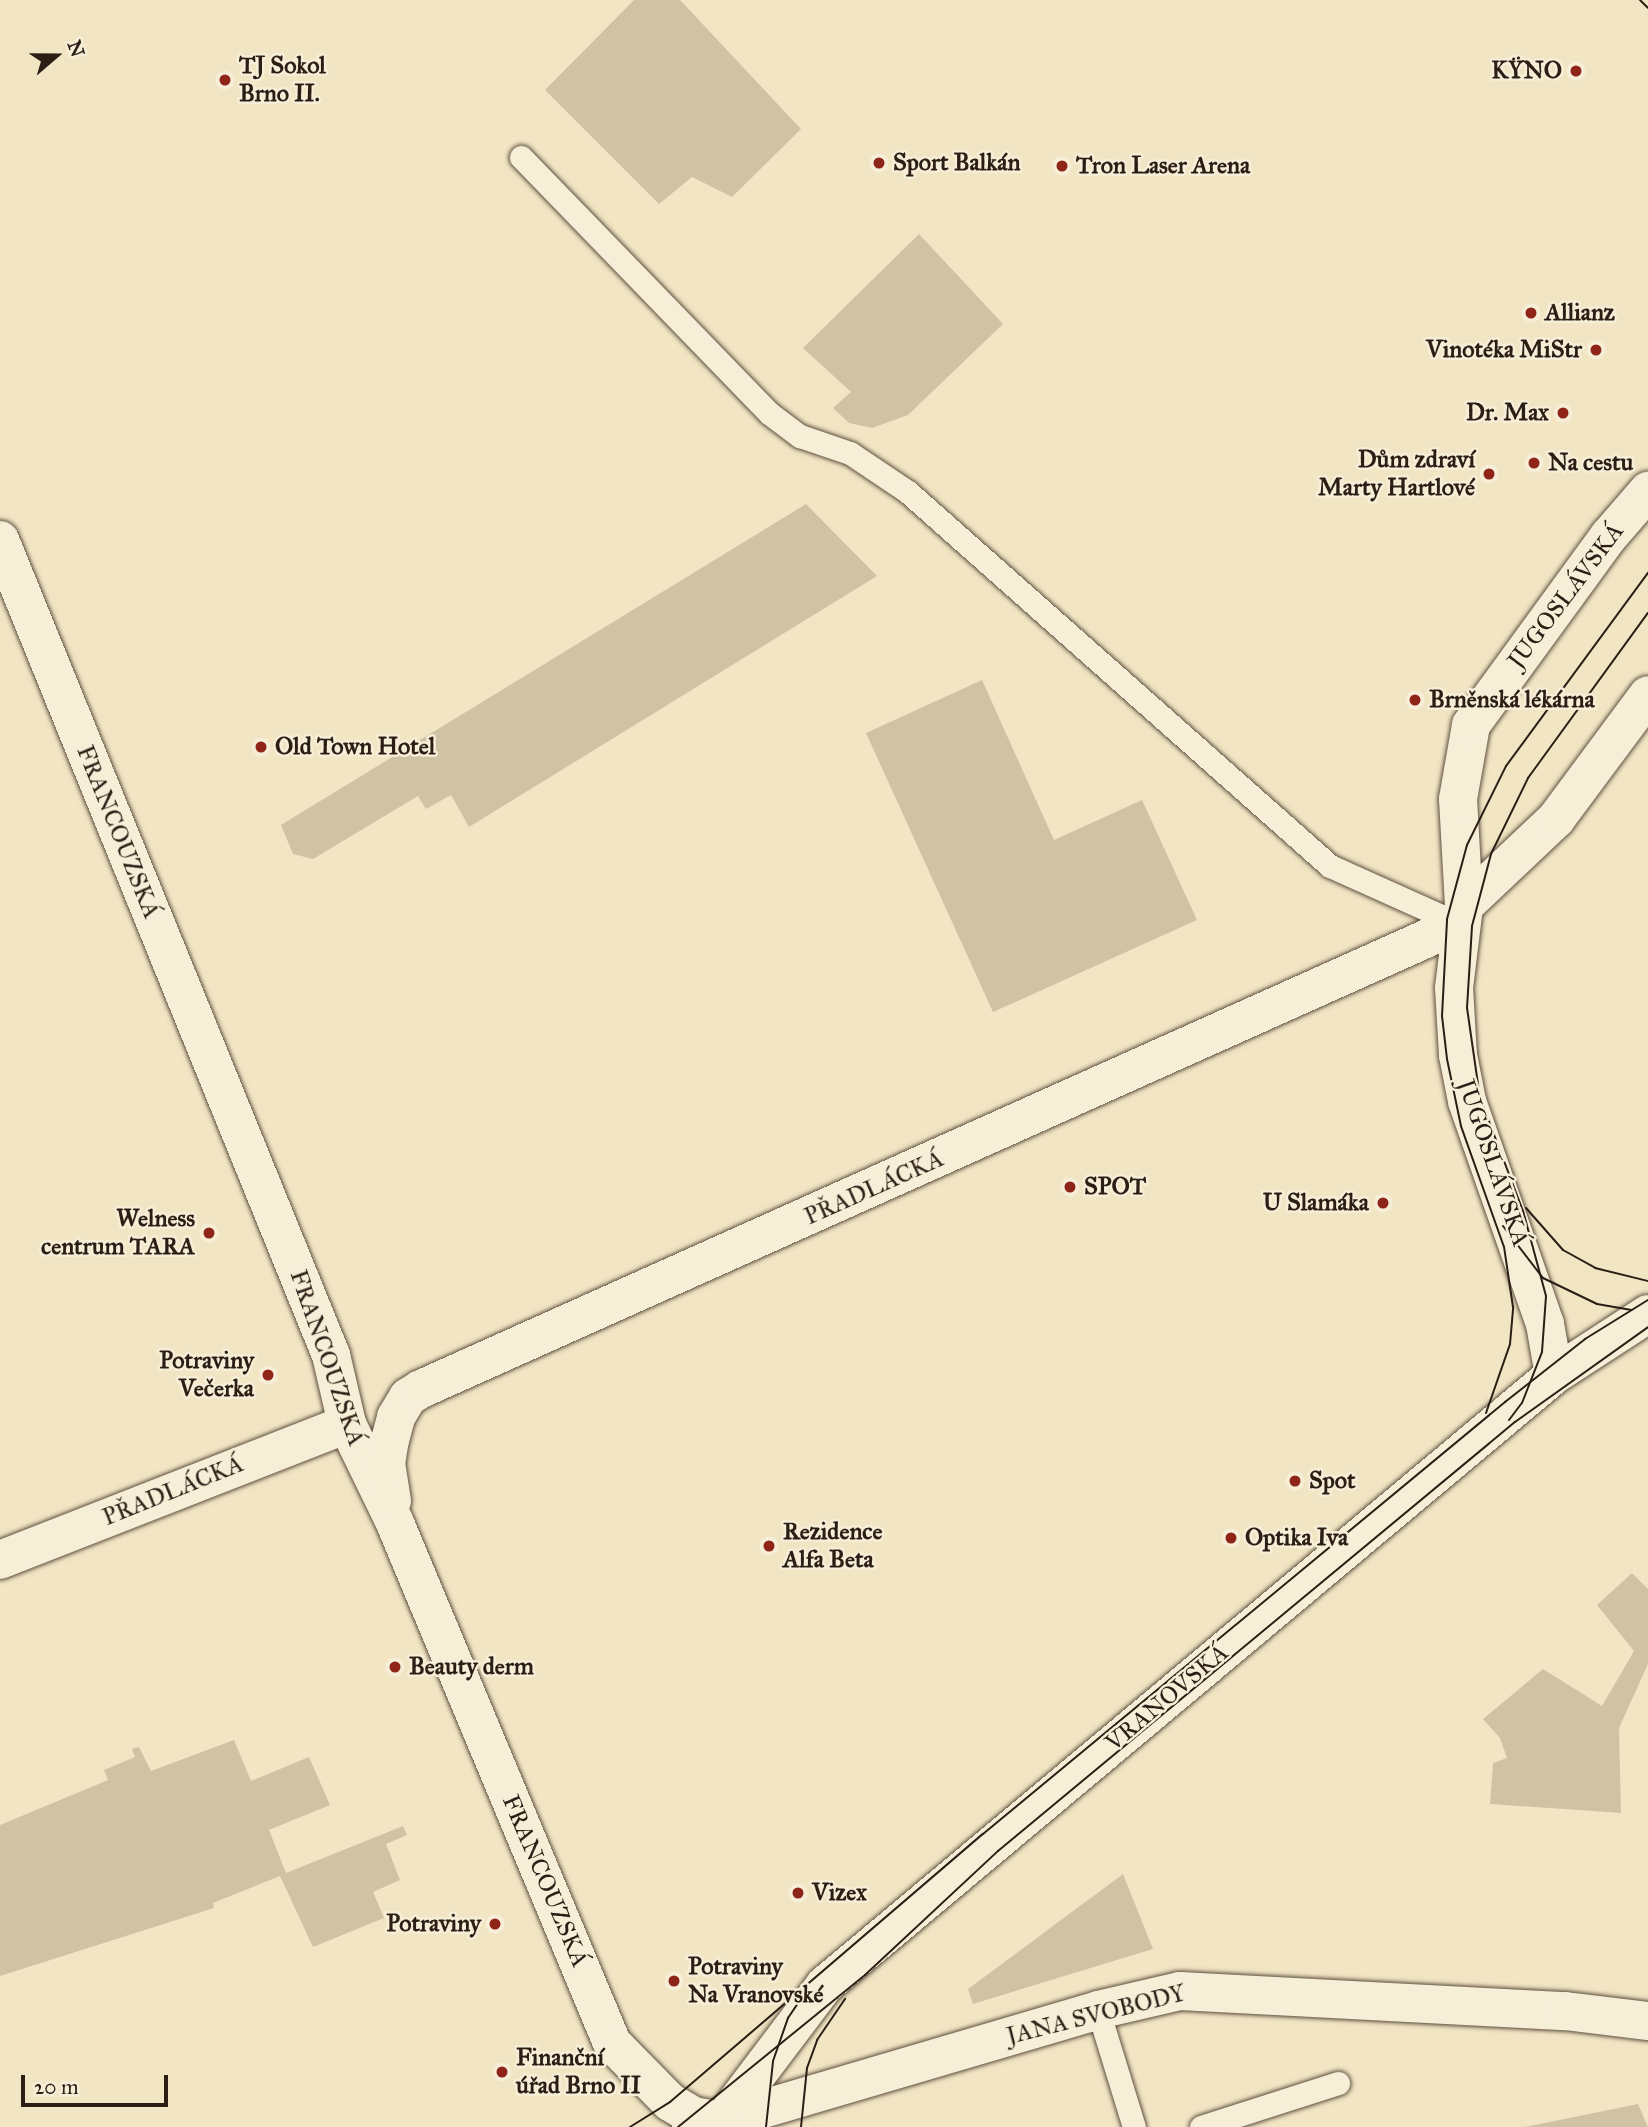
<!DOCTYPE html>
<html>
<head>
<meta charset="utf-8">
<style>
  body { margin:0 }
  #map { position:relative; width:1648px; height:2127px; overflow:hidden; background:#f2e5c3; font-family:"IM FELL Great Primer",serif }
  div>[style] { position:absolute }
  .green>* { inset:0; background:#d0c3a5 }
  .roads { filter:drop-shadow(0 0 2px #5e5040) drop-shadow(0 0 2px #5e5040) }
  .service>* { height:23px; margin:-11.5px; padding:0 11.5px; transform-origin:11.5px; border-radius:11.5px; background:#f7eed8 }
  .minor>* { height:38px; margin:-19px; padding:0 19px; transform-origin:19px; border-radius:19px; background:#f7eed8 }
  .tertiary>* { height:38px; margin:-19px; padding:0 19px; transform-origin:19px; border-radius:19px; background:#f7eed8 }
  .tram>* { height:2px; margin:-1px; padding:0 1px; transform-origin:1px; border-radius:1px; background:#2c1e15 }
  .dots>* { width:19px; height:19px; translate:-50% -50%; box-sizing:border-box; border:4px solid #f7eed8; border-radius:50% }
  span { translate:-50% -50%; white-space:nowrap; text-align:center; line-height:1.15; -webkit-text-stroke:5px #f7eed8; paint-order:stroke }
  .poi-label { font-size:24px; color:#2c1e15; font-weight:700 }
  .left { translate:0 -50%; text-align:left }
  .right { translate:-100% -50%; text-align:right }
  .street-label { font-size:24px; color:#2c1e15 }
  .north { position:absolute; left:21px; top:21px; width:70px; height:70px; -webkit-text-stroke:5px #f7eed8; paint-order:stroke; rotate:70deg; font-size:19px; font-weight:700; line-height:28px; text-align:center; color:#2c1e15 }
  .north::after { content:''; display:block; margin:auto; width:24px; height:32px; background:#2c1e15; clip-path:polygon(50% 0,100% 100%,50% 72%,0 100%) }
  .scale { position:absolute; left:21px; top:2075px; width:147px; height:32px; box-sizing:border-box; border:4px solid #2c1e15; border-top:0; padding-left:9px; font-size:21px; line-height:24px; white-space:nowrap; color:#2c1e15; -webkit-text-stroke:5px #f7eed8; paint-order:stroke }
</style>
</head>
<body>
<div id="map">
  <div class="green">
    <i style="clip-path:polygon(634px 0,680px 0,801px 129px,732px 197px,692px 177px,659px 204px,545px 90px)"></i>
    <i style="clip-path:polygon(919px 234px,1003px 324px,908px 415px,872px 428px,849px 423px,833px 408px,851px 392px,803px 348px)"></i>
    <i style="clip-path:polygon(806px 504px,877px 576px,469px 827px,451px 795px,426px 809px,418px 796px,313px 859px,293px 854px,281px 825px)"></i>
    <i style="clip-path:polygon(982px 680px,1054px 840px,1142px 800px,1197px 920px,993px 1012px,866px 733px)"></i>
    <i style="clip-path:polygon(1632px 1573px,1648px 1589px,1648px 1664px,1619px 1728px,1621px 1813px,1490px 1804px,1493px 1763px,1507px 1758px,1500px 1738px,1483px 1719px,1543px 1669px,1602px 1706px,1634px 1651px,1597px 1605px)"></i>
    <i style="clip-path:polygon(234px 1740px,251px 1781px,309px 1757px,330px 1805px,269px 1830px,286px 1873px,403px 1826px,407px 1835px,386px 1844px,400px 1880px,373px 1892px,384px 1918px,313px 1947px,280px 1876px,213px 1903px,214px 1908px,0 1976px,0 1825px,108px 1780px,104px 1770px,135px 1757px,132px 1749px,139px 1747px,151px 1771px)"></i>
    <i style="clip-path:polygon(1123px 1874px,1153px 1949px,973px 2004px,968px 1989px)"></i>
    <i style="clip-path:polygon(1638px 2104px,1648px 2127px,1525px 2127px)"></i>
  </div>
  <div class="roads">
    <div class="service">
      <i style="left:521px;top:157px;width:356px;rotate:45.9deg"></i>
      <i style="left:769px;top:413px;width:39px;rotate:37deg"></i>
      <i style="left:800px;top:436px;width:53px;rotate:18.8deg"></i>
      <i style="left:850px;top:453px;width:70px;rotate:33.9deg"></i>
      <i style="left:908px;top:492px;width:564px;rotate:41.55deg"></i>
      <i style="left:1330px;top:866px;width:141px;rotate:24.2deg"></i>
      <i style="left:1098px;top:2010px;width:122px;rotate:72.9deg"></i>
      <i style="left:1201px;top:2127px;width:144px;rotate:-17.8deg"></i>
    </div>
    <div class="minor">
      <i style="left:0;top:540px;width:880px;rotate:67.9deg"></i>
      <i style="left:331px;top:1355px;width:71px;rotate:76.9deg"></i>
      <i style="left:347px;top:1424px;width:110px;rotate:64.1deg"></i>
      <i style="left:395px;top:1523px;width:563px;rotate:67.35deg"></i>
      <i style="left:612px;top:2043px;width:83px;rotate:45.5deg"></i>
      <i style="left:670px;top:2102px;width:27px;rotate:31deg"></i>
      <i style="left:693px;top:2116px;width:29px;rotate:10deg"></i>
      <i style="left:722px;top:2121px;width:392px;rotate:-16.4deg"></i>
      <i style="left:1098px;top:2010px;width:84px;rotate:-13deg"></i>
      <i style="left:1180px;top:1991px;width:386px;rotate:3deg"></i>
      <i style="left:1565px;top:2011px;width:84px;rotate:6.9deg"></i>
      <i style="left:1554px;top:1375px;width:112px;rotate:-33deg"></i>
      <i style="left:392px;top:1501px;width:37px;rotate:-99deg"></i>
      <i style="left:386px;top:1464px;width:24px;rotate:-81deg"></i>
      <i style="left:390px;top:1440px;width:24px;rotate:-75deg"></i>
      <i style="left:396px;top:1417px;width:23px;rotate:-59deg"></i>
      <i style="left:408px;top:1397px;width:15px;rotate:-32deg"></i>
      <i style="left:421px;top:1389px;width:1137px;rotate:-24.13deg"></i>
      <i style="left:0;top:1560px;width:373px;rotate:-21.4deg"></i>
    </div>
    <div class="tertiary">
      <i style="left:1464px;top:906px;width:127px;rotate:-43.4deg"></i>
      <i style="left:1556px;top:819px;width:154px;rotate:-53.4deg"></i>
      <i style="left:722px;top:2121px;width:171px;rotate:-52.9deg"></i>
      <i style="left:825px;top:1985px;width:951px;rotate:-39.92deg"></i>
      <i style="left:1554px;top:1375px;width:52px;rotate:-100deg"></i>
      <i style="left:1545px;top:1324px;width:236px;rotate:-109.3deg"></i>
      <i style="left:1467px;top:1101px;width:47px;rotate:-101.1deg"></i>
      <i style="left:1458px;top:1055px;width:67px;rotate:-93.4deg"></i>
      <i style="left:1454px;top:988px;width:83px;rotate:-83deg"></i>
      <i style="left:1464px;top:906px;width:107px;rotate:-93.2deg"></i>
      <i style="left:1458px;top:799px;width:75px;rotate:-80deg"></i>
      <i style="left:1471px;top:725px;width:234px;rotate:-53.9deg"></i>
      <i style="left:1609px;top:536px;width:60px;rotate:-49.1deg"></i>
      <i style="left:691px;top:2127px;width:32px;rotate:-11deg"></i>
    </div>
  </div>
  <div class="tram">
    <i style="left:1640px;top:0;width:11px;rotate:45deg"></i>
    <i style="left:1526px;top:1208px;width:56px;rotate:48.6deg"></i>
    <i style="left:1563px;top:1250px;width:37px;rotate:29deg"></i>
    <i style="left:1595px;top:1268px;width:55px;rotate:13.8deg"></i>
    <i style="left:1503px;top:1226px;width:66px;rotate:52.4deg"></i>
    <i style="left:1543px;top:1278px;width:60px;rotate:25.7deg"></i>
    <i style="left:1597px;top:1304px;width:35px;rotate:10deg"></i>
    <i style="left:1486px;top:1413px;width:73px;rotate:-70.8deg"></i>
    <i style="left:1510px;top:1344px;width:37px;rotate:-85deg"></i>
    <i style="left:1513px;top:1307px;width:61px;rotate:-98.5deg"></i>
    <i style="left:1504px;top:1247px;width:128px;rotate:-109.6deg"></i>
    <i style="left:1461px;top:1126px;width:68px;rotate:-101.8deg"></i>
    <i style="left:1447px;top:1059px;width:43px;rotate:-96.6deg"></i>
    <i style="left:1442px;top:1016px;width:97px;rotate:-87deg"></i>
    <i style="left:1447px;top:919px;width:77px;rotate:-74.9deg"></i>
    <i style="left:1467px;top:845px;width:88px;rotate:-63.7deg"></i>
    <i style="left:1506px;top:766px;width:240px;rotate:-53.7deg"></i>
    <i style="left:1509px;top:1420px;width:21px;rotate:-53deg"></i>
    <i style="left:1522px;top:1403px;width:55px;rotate:-68.6deg"></i>
    <i style="left:1542px;top:1352px;width:56px;rotate:-85.9deg"></i>
    <i style="left:1546px;top:1296px;width:88px;rotate:-105.1deg"></i>
    <i style="left:1523px;top:1211px;width:121px;rotate:-110.8deg"></i>
    <i style="left:1480px;top:1098px;width:91px;rotate:-98.2deg"></i>
    <i style="left:1467px;top:1008px;width:82px;rotate:-86.5deg"></i>
    <i style="left:1472px;top:926px;width:74px;rotate:-75.2deg"></i>
    <i style="left:1491px;top:854px;width:85px;rotate:-64deg"></i>
    <i style="left:1528px;top:778px;width:204px;rotate:-54deg"></i>
    <i style="left:630px;top:2127px;width:47px;rotate:-32deg"></i>
    <i style="left:670px;top:2102px;width:412px;rotate:-40.6deg"></i>
    <i style="left:983px;top:1834px;width:678px;rotate:-39.61deg"></i>
    <i style="left:1505px;top:1402px;width:102px;rotate:-38.2deg"></i>
    <i style="left:1585px;top:1339px;width:74px;rotate:-31.8deg"></i>
    <i style="left:678px;top:2127px;width:241px;rotate:-39.1deg"></i>
    <i style="left:865px;top:1975px;width:182px;rotate:-43deg"></i>
    <i style="left:998px;top:1851px;width:672px;rotate:-39.69deg"></i>
    <i style="left:1515px;top:1422px;width:163px;rotate:-35.5deg"></i>
    <i style="left:766px;top:2127px;width:66px;rotate:-83.9deg"></i>
    <i style="left:773px;top:2061px;width:46px;rotate:-70.8deg"></i>
    <i style="left:788px;top:2018px;width:30px;rotate:-56deg"></i>
    <i style="left:801px;top:2127px;width:59px;rotate:-84.2deg"></i>
    <i style="left:807px;top:2068px;width:30px;rotate:-70deg"></i>
    <i style="left:817px;top:2040px;width:50px;rotate:-55.7deg"></i>
  </div>
  <div class="dots">
    <i style="left:1576px;top:71px;background:#8f2418"></i>
    <i style="left:225px;top:80px;background:#8f2418"></i>
    <i style="left:879px;top:163px;background:#8f2418"></i>
    <i style="left:1062px;top:166px;background:#8f2418"></i>
    <i style="left:1531px;top:313px;background:#8f2418"></i>
    <i style="left:1596px;top:350px;background:#8f2418"></i>
    <i style="left:1563px;top:413px;background:#8f2418"></i>
    <i style="left:1534px;top:463px;background:#8f2418"></i>
    <i style="left:1489px;top:474px;background:#8f2418"></i>
    <i style="left:1415px;top:700px;background:#8f2418"></i>
    <i style="left:261px;top:747px;background:#8f2418"></i>
    <i style="left:1070px;top:1187px;background:#8f2418"></i>
    <i style="left:1383px;top:1203px;background:#8f2418"></i>
    <i style="left:209px;top:1233px;background:#8f2418"></i>
    <i style="left:268px;top:1375px;background:#8f2418"></i>
    <i style="left:1295px;top:1481px;background:#8f2418"></i>
    <i style="left:1231px;top:1538px;background:#8f2418"></i>
    <i style="left:769px;top:1546px;background:#8f2418"></i>
    <i style="left:395px;top:1667px;background:#8f2418"></i>
    <i style="left:798px;top:1893px;background:#8f2418"></i>
    <i style="left:495px;top:1924px;background:#8f2418"></i>
    <i style="left:674px;top:1981px;background:#8f2418"></i>
    <i style="left:502px;top:2072px;background:#8f2418"></i>
  </div>
  <div class="poi-label">
    <span class="left" style="left:239px;top:80px">TJ Sokol<br>Brno II.</span>
    <span class="right" style="left:1562px;top:71px">KŸNO</span>
    <span class="left" style="left:893px;top:163px">Sport Balkán</span>
    <span class="left" style="left:1076px;top:166px">Tron Laser Arena</span>
    <span class="left" style="left:1545px;top:313px">Allianz</span>
    <span class="right" style="left:1582px;top:350px">Vinotéka MiStr</span>
    <span class="right" style="left:1549px;top:413px">Dr. Max</span>
    <span class="right" style="left:1475px;top:474px">Dům zdraví<br>Marty Hartlové</span>
    <span class="left" style="left:1548px;top:463px">Na cestu</span>
    <span class="left" style="left:1429px;top:700px">Brněnská lékárna</span>
    <span class="left" style="left:275px;top:747px">Old Town Hotel</span>
    <span class="left" style="left:1084px;top:1187px">SPOT</span>
    <span class="right" style="left:1369px;top:1203px">U Slamáka</span>
    <span class="right" style="left:195px;top:1233px">Welness<br>centrum TARA</span>
    <span class="right" style="left:254px;top:1375px">Potraviny<br>Večerka</span>
    <span class="left" style="left:1309px;top:1481px">Spot</span>
    <span class="left" style="left:783px;top:1546px">Rezidence<br>Alfa Beta</span>
    <span class="left" style="left:1245px;top:1538px">Optika Iva</span>
    <span class="left" style="left:409px;top:1667px">Beauty derm</span>
    <span class="left" style="left:812px;top:1893px">Vizex</span>
    <span class="right" style="left:481px;top:1924px">Potraviny</span>
    <span class="left" style="left:688px;top:1981px">Potraviny<br>Na Vranovské</span>
    <span class="left" style="left:516px;top:2072px">Finanční<br>úřad Brno II</span>
  </div>
  <div class="street-label">
    <span style="left:1566px;top:596px;rotate:-53deg">JUGOSLÁVSKÁ</span>
    <span style="left:118px;top:832px;rotate:68deg">FRANCOUZSKÁ</span>
    <span style="left:1493px;top:1163px;rotate:71deg">JUGOSLÁVSKÁ</span>
    <span style="left:874px;top:1188px;rotate:-24deg">PŘADLÁCKÁ</span>
    <span style="left:327px;top:1358px;rotate:71deg">FRANCOUZSKÁ</span>
    <span style="left:173px;top:1491px;rotate:-22deg">PŘADLÁCKÁ</span>
    <span style="left:1167px;top:1698px;rotate:-40deg">VRANOVSKÁ</span>
    <span style="left:545px;top:1881px;rotate:67deg">FRANCOUZSKÁ</span>
    <span style="left:1096px;top:2015px;rotate:-14deg">JANA SVOBODY</span>
  </div>
  <div class="north">N</div>
  <div class="scale">20 m</div>
</div>
</body>
</html>
